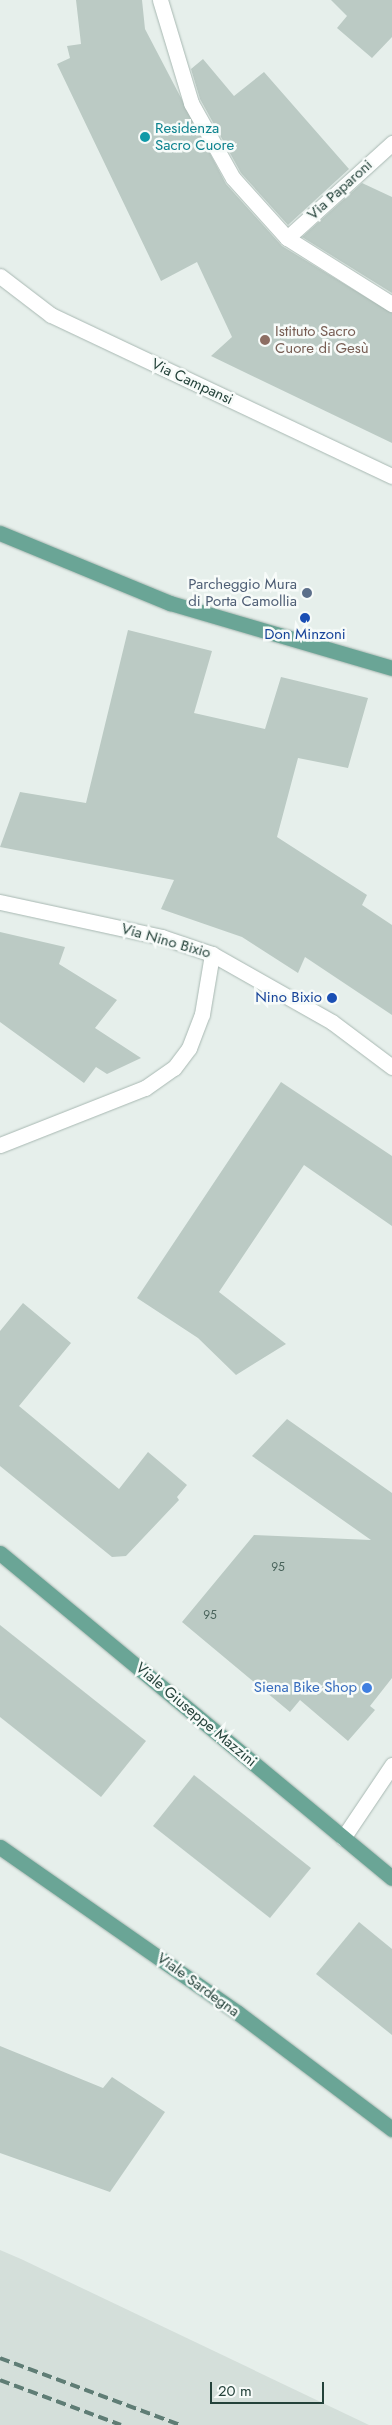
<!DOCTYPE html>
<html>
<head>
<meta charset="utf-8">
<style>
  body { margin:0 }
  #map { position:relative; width:392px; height:2425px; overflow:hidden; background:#e6efeb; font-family:Jost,sans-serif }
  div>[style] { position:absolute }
  .built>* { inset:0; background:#d4dfda }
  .building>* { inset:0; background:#bbcac4 }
  .roads { filter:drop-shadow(0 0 1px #a8b8b2) drop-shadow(0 0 1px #a8b8b2) }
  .minor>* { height:15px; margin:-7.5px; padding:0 7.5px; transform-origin:7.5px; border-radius:7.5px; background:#fff }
  .major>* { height:15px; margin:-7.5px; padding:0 7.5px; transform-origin:7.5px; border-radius:7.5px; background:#6aa596 }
  .rail>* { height:4px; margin-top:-2px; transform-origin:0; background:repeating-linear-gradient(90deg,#5f7d75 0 10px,transparent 0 15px) }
  .dots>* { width:14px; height:14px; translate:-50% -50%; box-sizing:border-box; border:2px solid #f7fbf9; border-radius:50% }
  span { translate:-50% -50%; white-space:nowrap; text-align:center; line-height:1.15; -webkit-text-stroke:5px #f7fbf9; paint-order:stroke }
  .number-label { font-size:12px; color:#4a645c }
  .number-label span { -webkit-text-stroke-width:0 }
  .culture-label { font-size:15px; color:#0d838f }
  .left { translate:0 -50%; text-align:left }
  .street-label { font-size:15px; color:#24423a }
  .education-label { font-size:15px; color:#785e54 }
  .service-label { font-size:15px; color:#4e5e75 }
  .right { translate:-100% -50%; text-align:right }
  .transit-label { font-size:15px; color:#164399 }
  .shop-label { font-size:15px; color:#366cbe }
  .scale { position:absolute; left:210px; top:2382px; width:114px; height:22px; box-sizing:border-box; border:2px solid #24423a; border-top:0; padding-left:6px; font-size:15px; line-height:18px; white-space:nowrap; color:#24423a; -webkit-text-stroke:4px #f7fbf9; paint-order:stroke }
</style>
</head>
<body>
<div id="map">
  <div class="built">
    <i style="clip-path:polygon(0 2250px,21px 2259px,369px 2425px,0 2425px)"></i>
  </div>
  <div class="building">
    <i style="clip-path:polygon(76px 0,142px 0,145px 29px,226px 184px,282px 246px,392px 313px,392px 443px,211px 356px,232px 337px,197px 262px,161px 281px,57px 64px,70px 58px,67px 46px,81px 44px)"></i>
    <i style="clip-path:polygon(331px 0,392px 0,392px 37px,372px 58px,337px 28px,347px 16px)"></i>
    <i style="clip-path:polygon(203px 59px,234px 96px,264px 72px,349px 169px,288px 225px,241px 173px,200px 99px,191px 69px)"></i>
    <i style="clip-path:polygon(362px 183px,392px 197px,392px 293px,302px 237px)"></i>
    <i style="clip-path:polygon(128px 630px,212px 651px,194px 713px,265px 729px,281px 677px,368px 698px,348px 768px,298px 758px,277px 837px,367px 895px,362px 905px,392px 925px,392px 1015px,305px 957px,298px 973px,242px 937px,161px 909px,174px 880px,0 847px,20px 792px,86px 803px)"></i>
    <i style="clip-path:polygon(0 932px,65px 947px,59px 964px,117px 1000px,95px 1028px,141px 1058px,107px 1074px,96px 1067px,84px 1083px,0 1022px)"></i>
    <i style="clip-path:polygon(281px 1082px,392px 1156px,392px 1226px,304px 1165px,219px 1292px,286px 1344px,236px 1375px,198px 1338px,137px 1298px)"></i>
    <i style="clip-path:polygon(23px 1303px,71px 1343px,19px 1406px,119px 1489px,148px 1452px,187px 1485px,177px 1497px,179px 1500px,126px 1556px,112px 1557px,0 1466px,0 1331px)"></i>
    <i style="clip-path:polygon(287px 1419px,392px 1493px,392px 1678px,370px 1706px,375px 1710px,348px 1741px,300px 1700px,290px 1712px,182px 1622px,254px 1535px,371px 1540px,252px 1456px)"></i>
    <i style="clip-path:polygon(0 1625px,146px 1741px,101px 1797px,0 1717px)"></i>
    <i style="clip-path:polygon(194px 1775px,311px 1868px,270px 1918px,153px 1826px)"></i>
    <i style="clip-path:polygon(359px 1922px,392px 1949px,392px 2035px,316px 1974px)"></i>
    <i style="clip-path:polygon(0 2046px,103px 2088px,112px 2077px,165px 2112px,110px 2192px,0 2153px)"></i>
  </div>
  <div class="roads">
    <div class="minor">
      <i style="left:160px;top:0;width:108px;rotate:73.2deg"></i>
      <i style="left:191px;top:103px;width:86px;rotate:60.8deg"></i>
      <i style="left:233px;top:178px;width:81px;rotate:48deg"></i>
      <i style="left:287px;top:238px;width:124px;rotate:32.2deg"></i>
      <i style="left:287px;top:238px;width:142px;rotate:-42.1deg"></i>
      <i style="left:0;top:276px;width:64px;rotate:37.4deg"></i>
      <i style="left:51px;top:315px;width:377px;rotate:25.3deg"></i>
      <i style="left:0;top:902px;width:166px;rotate:12.2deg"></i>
      <i style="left:162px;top:937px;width:53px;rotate:18.8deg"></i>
      <i style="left:212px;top:954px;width:138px;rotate:29.5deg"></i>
      <i style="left:332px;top:1022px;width:75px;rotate:36.9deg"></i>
      <i style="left:0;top:1145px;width:156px;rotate:-21.5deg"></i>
      <i style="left:145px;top:1088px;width:35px;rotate:-35deg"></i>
      <i style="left:174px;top:1068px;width:25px;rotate:-53deg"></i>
      <i style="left:189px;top:1048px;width:36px;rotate:-69deg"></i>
      <i style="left:202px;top:1014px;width:61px;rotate:-80.5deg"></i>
      <i style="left:343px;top:1838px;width:88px;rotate:-56.1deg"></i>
    </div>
    <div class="major">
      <i style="left:0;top:533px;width:184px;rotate:22.4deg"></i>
      <i style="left:170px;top:603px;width:231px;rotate:16.3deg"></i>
      <i style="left:0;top:1553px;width:509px;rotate:39.66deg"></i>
      <i style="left:0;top:1847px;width:290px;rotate:34.9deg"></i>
      <i style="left:238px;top:2013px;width:193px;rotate:37deg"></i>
    </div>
  </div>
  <div class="rail">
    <i style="left:0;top:2358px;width:192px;rotate:20.4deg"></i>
    <i style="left:0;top:2380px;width:129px;rotate:20.4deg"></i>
  </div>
  <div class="dots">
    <i style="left:145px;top:137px;background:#0f9aa8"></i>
    <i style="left:265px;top:340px;background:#8d6e63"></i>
    <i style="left:307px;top:593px;background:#5c6f8a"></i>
    <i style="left:305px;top:618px;background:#1a4fb4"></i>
    <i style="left:332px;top:998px;background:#1a4fb4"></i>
    <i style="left:367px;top:1688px;background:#3f7fe0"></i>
  </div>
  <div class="number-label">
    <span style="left:278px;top:1568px">95</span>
    <span style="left:210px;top:1616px">95</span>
  </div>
  <div class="culture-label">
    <span class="left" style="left:155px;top:137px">Residenza<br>Sacro Cuore</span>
  </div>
  <div class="street-label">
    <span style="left:340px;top:190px;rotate:-42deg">Via Paparoni</span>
    <span style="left:192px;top:382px;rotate:25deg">Via Campansi</span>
    <span style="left:166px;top:941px;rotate:16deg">Via Nino Bixio</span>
    <span style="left:196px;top:1715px;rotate:40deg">Viale Giuseppe Mazzini</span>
    <span style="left:198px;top:1985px;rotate:36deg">Viale Sardegna</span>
  </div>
  <div class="education-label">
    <span class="left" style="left:275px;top:340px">Istituto Sacro<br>Cuore di Gesù</span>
  </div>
  <div class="service-label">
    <span class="right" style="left:297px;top:593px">Parcheggio Mura<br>di Porta Camollia</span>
  </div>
  <div class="transit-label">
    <span style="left:305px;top:635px">Don Minzoni</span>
    <span class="right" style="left:322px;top:998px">Nino Bixio</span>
  </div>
  <div class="shop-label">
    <span class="right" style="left:357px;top:1688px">Siena Bike Shop</span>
  </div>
  <div class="scale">20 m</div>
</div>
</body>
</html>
